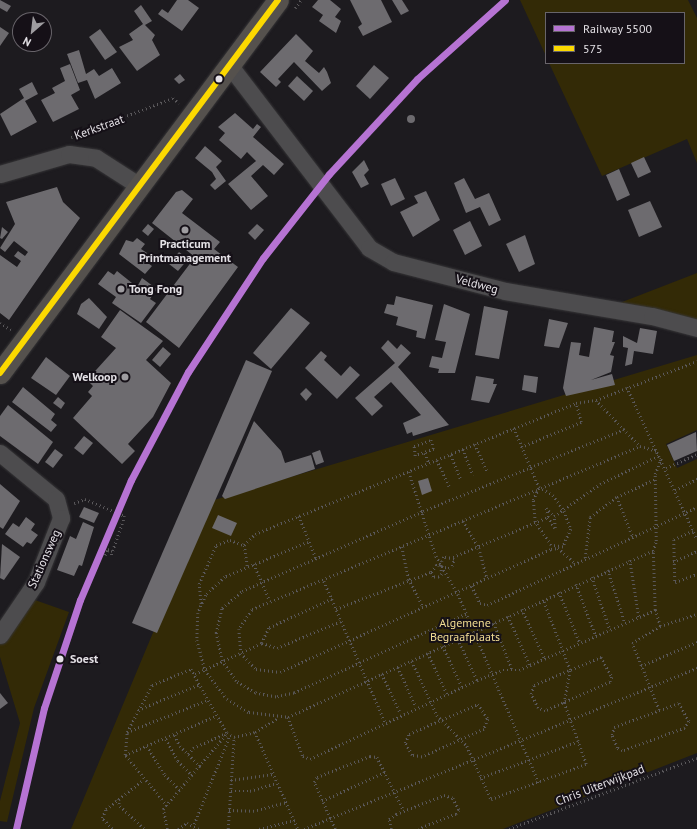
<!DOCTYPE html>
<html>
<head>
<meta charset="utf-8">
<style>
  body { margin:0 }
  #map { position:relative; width:697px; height:829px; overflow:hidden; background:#1d1b1f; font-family:"PT Sans",sans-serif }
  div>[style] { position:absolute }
  .green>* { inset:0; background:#332a06 }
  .building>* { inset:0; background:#6d6b6f }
  .round { border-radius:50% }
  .path>* { height:2.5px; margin-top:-1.25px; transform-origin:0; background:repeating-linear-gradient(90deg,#5a585b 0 1px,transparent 0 4px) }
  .roads { filter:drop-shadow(0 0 1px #373638) drop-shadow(0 0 1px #373638) }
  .minor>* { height:17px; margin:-8.5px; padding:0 8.5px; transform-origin:8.5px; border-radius:8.5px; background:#4d4c4e }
  .major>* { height:21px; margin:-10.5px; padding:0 10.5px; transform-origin:10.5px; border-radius:10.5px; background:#55514d }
  .bus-1>* { height:6px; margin:-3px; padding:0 3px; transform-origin:3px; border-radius:3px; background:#fcd900 }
  .rail-1>* { height:7px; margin:-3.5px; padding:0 3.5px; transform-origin:3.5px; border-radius:3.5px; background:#b673d3 }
  .dots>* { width:11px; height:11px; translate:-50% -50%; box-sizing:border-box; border:2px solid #151017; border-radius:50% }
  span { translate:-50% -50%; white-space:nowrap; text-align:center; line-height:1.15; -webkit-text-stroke:4px #151017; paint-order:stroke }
  .street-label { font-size:12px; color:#e4e1e6 }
  .poi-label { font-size:12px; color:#e4e1e6; font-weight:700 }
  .left { translate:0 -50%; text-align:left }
  .right { translate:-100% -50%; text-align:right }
  .park-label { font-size:12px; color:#f1dc92 }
  .stop-label { font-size:12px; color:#e4e1e6; font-weight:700 }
  .legend { position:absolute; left:545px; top:12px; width:140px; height:52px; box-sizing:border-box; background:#151017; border:1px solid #68646a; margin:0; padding:5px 7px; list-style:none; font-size:12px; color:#e4e1e6 }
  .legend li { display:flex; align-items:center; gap:8px; height:20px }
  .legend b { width:20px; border:1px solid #68646a }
  .north { position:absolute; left:12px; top:12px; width:40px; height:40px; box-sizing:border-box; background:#151017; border:1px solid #68646a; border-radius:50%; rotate:208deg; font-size:11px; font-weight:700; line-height:16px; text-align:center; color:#e4e1e6 }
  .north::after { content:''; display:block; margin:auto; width:14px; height:18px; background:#9e9ca0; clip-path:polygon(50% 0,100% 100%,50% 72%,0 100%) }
</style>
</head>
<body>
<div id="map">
  <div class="green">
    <i style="clip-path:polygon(520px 0,688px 0,697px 18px,697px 163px,687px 139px,602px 176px,549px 63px,684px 63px,684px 13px,546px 13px,546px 56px)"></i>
    <i style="clip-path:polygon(697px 273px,697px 322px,617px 304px)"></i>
    <i style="clip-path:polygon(697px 355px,697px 430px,666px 444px,677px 468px,697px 459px,697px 753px,503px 829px,71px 829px,152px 635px,214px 500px)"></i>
    <i style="clip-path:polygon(32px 599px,69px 612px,34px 708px,7px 822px,0 821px,0 801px,20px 723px,0 657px,0 643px)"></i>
  </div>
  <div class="building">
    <i style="clip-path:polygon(0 0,11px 6px,7px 12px,0 8px)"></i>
    <i style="clip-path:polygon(177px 0,188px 0,199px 8px,182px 31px,158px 14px,162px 9px,168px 13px)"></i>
    <i style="clip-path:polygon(318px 0,330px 0,341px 9px,335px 17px,341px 21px,336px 33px,319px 21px,323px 15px,312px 7px)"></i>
    <i style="clip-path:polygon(350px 0,381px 0,392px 22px,363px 36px,358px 27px,362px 24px)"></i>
    <i style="clip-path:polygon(392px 0,402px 0,409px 11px,401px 15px)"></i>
    <i style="clip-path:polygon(141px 5px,152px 21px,145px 25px,155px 35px,152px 40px,160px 55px,137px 71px,119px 47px,133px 40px,129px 34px,143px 24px,134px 11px)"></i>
    <i style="clip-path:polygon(0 27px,9px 33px,0 46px)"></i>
    <i style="clip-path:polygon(100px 29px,117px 52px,105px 60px,89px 37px)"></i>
    <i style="clip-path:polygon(296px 34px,313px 51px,305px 61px,319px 73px,324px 67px,327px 72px,331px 83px,322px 91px,294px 62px,278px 79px,281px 82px,276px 87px,260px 72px)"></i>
    <i style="clip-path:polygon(79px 50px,86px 74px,94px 69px,99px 76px,112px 68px,121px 83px,95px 99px,87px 80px,78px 83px,67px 54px)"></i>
    <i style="clip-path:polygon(70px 64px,80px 90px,71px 95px,79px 109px,53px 122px,41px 100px,55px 93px,52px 88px,65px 81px,60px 68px)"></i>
    <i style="clip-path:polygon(374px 65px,389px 78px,370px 99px,356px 86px)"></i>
    <i style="clip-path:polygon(180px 74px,185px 80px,179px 84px,174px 79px)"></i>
    <i style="clip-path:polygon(297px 76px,313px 91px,304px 101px,288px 86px)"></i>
    <i style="clip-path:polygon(32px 82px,38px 94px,25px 101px,37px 122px,11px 136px,0 114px,24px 98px,19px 89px)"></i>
    <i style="clip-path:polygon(235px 113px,253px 129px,257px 124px,261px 127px,253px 137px,284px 164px,274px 175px,263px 165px,251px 176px,268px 196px,251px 210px,228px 184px,256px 161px,247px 152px,241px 159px,219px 140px,225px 133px,218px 127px)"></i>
    <i class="round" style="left:407px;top:115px;width:8px;height:8px"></i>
    <i style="clip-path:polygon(205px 146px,222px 161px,216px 167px,226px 181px,215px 190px,210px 185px,216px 179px,212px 172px,195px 158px)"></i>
    <i style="clip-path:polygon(644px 157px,651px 172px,638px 178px,631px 163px)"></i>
    <i style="clip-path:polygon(364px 160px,369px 170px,364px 175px,369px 184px,361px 188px,352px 172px)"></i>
    <i style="clip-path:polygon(619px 169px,630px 195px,617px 201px,606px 175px)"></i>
    <i style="clip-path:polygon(395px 178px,405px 199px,391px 206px,381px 184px)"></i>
    <i style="clip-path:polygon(464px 178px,475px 199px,489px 193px,501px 220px,489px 226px,480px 207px,466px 213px,454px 183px)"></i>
    <i style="clip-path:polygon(57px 187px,63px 202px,80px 218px,9px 320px,0 313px,0 255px,17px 267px,21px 261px,14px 256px,18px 251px,25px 256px,28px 252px,14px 241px,5px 252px,0 248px,15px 224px,6px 202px)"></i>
    <i style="clip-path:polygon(182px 190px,193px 199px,182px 213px,220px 242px,214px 249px,238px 267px,179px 348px,146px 322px,195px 257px,152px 223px,176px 192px)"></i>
    <i style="clip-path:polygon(426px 191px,440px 220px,413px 237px,400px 212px,418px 203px,414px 196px)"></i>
    <i style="clip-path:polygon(650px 201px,662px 227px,639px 237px,628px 210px)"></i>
    <i style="clip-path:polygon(470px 221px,482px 246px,465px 255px,453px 230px)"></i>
    <i style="clip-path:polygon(148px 224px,154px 229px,148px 236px,142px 231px)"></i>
    <i style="clip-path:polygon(257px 224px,264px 230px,255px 240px,248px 233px)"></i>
    <i style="clip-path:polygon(2px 227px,8px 232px,2px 239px,0 238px)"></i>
    <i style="clip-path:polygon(525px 235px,535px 264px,519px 272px,506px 244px)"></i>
    <i style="clip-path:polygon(137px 238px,145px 244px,141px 249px,147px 253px,142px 259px,152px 266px,145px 274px,119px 254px,126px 240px,133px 242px)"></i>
    <i style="clip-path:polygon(179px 252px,188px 259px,178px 271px,169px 264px)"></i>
    <i style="clip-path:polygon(108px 271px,114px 275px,117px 271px,137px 287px,142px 278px,157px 289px,150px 299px,156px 303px,141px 323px,112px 303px,116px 297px,98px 284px)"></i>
    <i style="clip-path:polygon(396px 296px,433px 305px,425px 339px,416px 337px,417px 331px,396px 325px,398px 317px,384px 313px,387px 304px,394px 305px)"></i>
    <i style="clip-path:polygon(89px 298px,107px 317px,99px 329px,77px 314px,81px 304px)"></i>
    <i style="clip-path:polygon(444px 304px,470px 314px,455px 373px,438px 373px,439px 369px,429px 367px,432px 356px,442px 358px,446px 342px,435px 340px)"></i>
    <i style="clip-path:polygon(484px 306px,508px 311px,499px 359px,475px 355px)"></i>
    <i style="clip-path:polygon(291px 308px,310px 323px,271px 369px,253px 353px)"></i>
    <i style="clip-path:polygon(120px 310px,163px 341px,146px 360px,171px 383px,153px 417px,128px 444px,135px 451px,122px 464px,73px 418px,92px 396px,88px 392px,93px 386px,87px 380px,116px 348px,101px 337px)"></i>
    <i style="clip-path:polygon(549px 319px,568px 323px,559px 348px,544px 346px)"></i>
    <i style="clip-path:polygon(594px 327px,614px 331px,612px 342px,615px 342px,610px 355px,614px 356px,611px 372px,591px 380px,612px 374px,615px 385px,566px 396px,563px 388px,571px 342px,581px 343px,579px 355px,589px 357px)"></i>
    <i style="clip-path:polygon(640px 328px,657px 331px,653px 354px,634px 351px,632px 364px,625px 366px,628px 348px,623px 347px,623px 336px,637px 343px)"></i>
    <i style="clip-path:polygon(388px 340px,397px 349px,401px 344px,411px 353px,398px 367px,449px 425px,413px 436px,412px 432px,407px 434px,403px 423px,421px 415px,391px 382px,374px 397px,383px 406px,372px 416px,355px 398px,395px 363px,381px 348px)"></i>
    <i style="clip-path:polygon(163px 347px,171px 354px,160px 367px,152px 360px)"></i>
    <i style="clip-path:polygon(321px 351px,327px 356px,324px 360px,341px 376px,350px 366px,360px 375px,337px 399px,305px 368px)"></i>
    <i style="clip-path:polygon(46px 357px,70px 376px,56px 395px,31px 378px)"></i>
    <i style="clip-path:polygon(246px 360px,272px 371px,157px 633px,132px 623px)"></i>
    <i style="clip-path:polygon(524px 375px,538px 377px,536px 393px,522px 390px)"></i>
    <i style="clip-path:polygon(476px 376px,494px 379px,493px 384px,497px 384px,489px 403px,471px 400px)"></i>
    <i style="clip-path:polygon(23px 387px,55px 414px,51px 420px,57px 425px,51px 432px,12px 402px)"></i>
    <i style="clip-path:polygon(306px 388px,312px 394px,306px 401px,300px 394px)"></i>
    <i style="clip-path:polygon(58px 397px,65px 403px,61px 409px,53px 403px)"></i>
    <i style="clip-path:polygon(8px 405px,53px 442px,38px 464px,0 436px,0 416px)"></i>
    <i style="clip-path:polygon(254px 421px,281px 451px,285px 463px,311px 455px,315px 469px,225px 499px,222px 496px)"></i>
    <i style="clip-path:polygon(696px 432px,697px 451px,674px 461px,667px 445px)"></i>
    <i style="clip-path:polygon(84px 436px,93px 443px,83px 455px,74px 448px)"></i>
    <i style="clip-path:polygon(55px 449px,63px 455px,53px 468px,45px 462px)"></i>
    <i style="clip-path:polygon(320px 450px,324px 462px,316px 465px,312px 453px)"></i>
    <i style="clip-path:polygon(428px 478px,432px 491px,422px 495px,418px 481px)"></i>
    <i style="clip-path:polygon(0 484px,20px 501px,3px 529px,0 527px)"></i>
    <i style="clip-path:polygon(84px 507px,99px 513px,94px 523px,79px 517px)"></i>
    <i style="clip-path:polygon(218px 515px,237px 523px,231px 536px,212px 528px)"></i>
    <i style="clip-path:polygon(26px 517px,35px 524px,31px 530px,38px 535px,31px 544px,27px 542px,23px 547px,5px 534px,13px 523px,19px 527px)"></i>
    <i style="clip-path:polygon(83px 522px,94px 527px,82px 566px,79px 565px,74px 576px,57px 570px,70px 536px,76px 539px)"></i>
    <i style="clip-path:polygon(2px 544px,20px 557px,4px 580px,0 578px)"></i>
    <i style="clip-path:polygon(0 693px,8px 703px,0 709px)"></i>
  </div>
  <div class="path">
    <i style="left:295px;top:8px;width:10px;rotate:-53deg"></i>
    <i style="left:71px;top:137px;width:109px;rotate:-20.9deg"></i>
    <i style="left:173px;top:98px;width:8px;rotate:40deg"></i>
    <i style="left:0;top:323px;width:13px;rotate:32deg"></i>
    <i style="left:627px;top:387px;width:167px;rotate:65.3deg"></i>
    <i style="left:596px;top:400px;width:64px;rotate:46.3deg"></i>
    <i style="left:640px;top:446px;width:19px;rotate:16deg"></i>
    <i style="left:514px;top:428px;width:64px;rotate:67deg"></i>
    <i style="left:431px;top:440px;width:9px;rotate:72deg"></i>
    <i style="left:434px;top:449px;width:20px;rotate:160deg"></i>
    <i style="left:415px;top:456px;width:10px;rotate:-96deg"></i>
    <i style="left:414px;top:446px;width:18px;rotate:-19deg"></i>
    <i style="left:475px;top:444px;width:30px;rotate:66deg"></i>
    <i style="left:521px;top:447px;width:65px;rotate:-22.6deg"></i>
    <i style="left:581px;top:422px;width:20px;rotate:-105deg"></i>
    <i style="left:463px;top:449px;width:28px;rotate:69deg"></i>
    <i style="left:425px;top:453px;width:11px;rotate:68deg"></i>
    <i style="left:451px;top:455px;width:27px;rotate:68deg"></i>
    <i style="left:437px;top:460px;width:29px;rotate:65deg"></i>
    <i style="left:666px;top:468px;width:34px;rotate:-24deg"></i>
    <i style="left:409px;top:472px;width:88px;rotate:72.2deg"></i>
    <i style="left:436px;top:556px;width:44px;rotate:59.9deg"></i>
    <i style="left:458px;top:594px;width:206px;rotate:66.8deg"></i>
    <i style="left:539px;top:487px;width:16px;rotate:30deg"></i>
    <i style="left:553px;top:495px;width:19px;rotate:55deg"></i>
    <i style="left:564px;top:511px;width:19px;rotate:69deg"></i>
    <i style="left:571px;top:529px;width:20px;rotate:114deg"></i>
    <i style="left:563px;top:547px;width:12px;rotate:-171deg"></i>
    <i style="left:551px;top:545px;width:28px;rotate:-125deg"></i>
    <i style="left:535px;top:522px;width:22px;rotate:-95deg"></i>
    <i style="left:533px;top:500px;width:14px;rotate:-65deg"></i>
    <i style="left:541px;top:488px;width:108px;rotate:-23deg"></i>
    <i style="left:537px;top:490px;width:309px;rotate:157.2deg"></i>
    <i style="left:252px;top:610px;width:23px;rotate:124deg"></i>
    <i style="left:239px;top:629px;width:24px;rotate:85deg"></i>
    <i style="left:241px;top:653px;width:22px;rotate:47deg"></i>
    <i style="left:256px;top:669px;width:24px;rotate:7deg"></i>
    <i style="left:280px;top:672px;width:298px;rotate:-24.4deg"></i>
    <i style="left:551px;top:549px;width:7px;rotate:-8deg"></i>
    <i style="left:558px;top:548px;width:23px;rotate:41deg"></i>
    <i style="left:675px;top:490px;width:25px;rotate:-27deg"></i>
    <i style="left:617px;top:497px;width:43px;rotate:68.2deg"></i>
    <i style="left:74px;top:503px;width:12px;rotate:-20deg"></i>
    <i style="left:85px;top:499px;width:43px;rotate:23deg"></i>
    <i style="left:125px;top:516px;width:43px;rotate:108.9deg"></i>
    <i style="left:299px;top:516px;width:45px;rotate:68deg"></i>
    <i style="left:548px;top:517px;width:13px;rotate:58deg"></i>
    <i style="left:555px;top:528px;width:12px;rotate:-95deg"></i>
    <i style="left:463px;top:521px;width:31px;rotate:59deg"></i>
    <i style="left:479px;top:548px;width:31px;rotate:75deg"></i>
    <i style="left:693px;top:531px;width:21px;rotate:155deg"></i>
    <i style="left:674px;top:540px;width:42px;rotate:88.6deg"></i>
    <i style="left:675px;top:582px;width:23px;rotate:-20deg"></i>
    <i style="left:308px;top:542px;width:90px;rotate:157.1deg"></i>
    <i style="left:225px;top:577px;width:26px;rotate:137deg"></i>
    <i style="left:206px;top:595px;width:20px;rotate:114deg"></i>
    <i style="left:198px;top:613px;width:27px;rotate:92deg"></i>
    <i style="left:197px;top:640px;width:31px;rotate:75deg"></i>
    <i style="left:205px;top:670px;width:36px;rotate:53deg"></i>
    <i style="left:227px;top:699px;width:26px;rotate:31deg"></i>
    <i style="left:249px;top:712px;width:39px;rotate:7deg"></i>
    <i style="left:288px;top:717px;width:401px;rotate:-24.5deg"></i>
    <i style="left:402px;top:547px;width:33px;rotate:78deg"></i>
    <i style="left:409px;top:579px;width:31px;rotate:63deg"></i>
    <i style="left:105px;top:555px;width:7px;rotate:-63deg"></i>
    <i style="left:108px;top:549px;width:5px;rotate:22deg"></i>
    <i style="left:453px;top:557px;width:103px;rotate:-22.8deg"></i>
    <i style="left:548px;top:517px;width:9px;rotate:-103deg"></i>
    <i style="left:546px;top:508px;width:11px;rotate:45deg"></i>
    <i style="left:554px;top:516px;width:56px;rotate:-34.8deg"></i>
    <i style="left:600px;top:484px;width:67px;rotate:-25.8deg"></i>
    <i style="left:585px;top:558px;width:41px;rotate:-83deg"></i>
    <i style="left:590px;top:517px;width:34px;rotate:-37deg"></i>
    <i style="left:617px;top:497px;width:42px;rotate:-25.3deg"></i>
    <i style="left:630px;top:560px;width:58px;rotate:81deg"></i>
    <i style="left:673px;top:562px;width:26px;rotate:-25deg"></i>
    <i style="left:254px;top:564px;width:40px;rotate:66.6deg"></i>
    <i style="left:247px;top:566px;width:21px;rotate:-98deg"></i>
    <i style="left:244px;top:545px;width:16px;rotate:-45deg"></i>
    <i style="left:255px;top:534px;width:347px;rotate:-22.2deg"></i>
    <i style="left:576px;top:403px;width:20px;rotate:-9deg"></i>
    <i style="left:596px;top:400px;width:108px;rotate:-21.1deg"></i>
    <i style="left:608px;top:570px;width:56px;rotate:72.2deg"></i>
    <i style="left:431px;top:572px;width:9px;rotate:-54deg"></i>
    <i style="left:436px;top:565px;width:3px"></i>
    <i style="left:439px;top:565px;width:2px;rotate:27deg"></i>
    <i style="left:441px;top:566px;width:7px;rotate:16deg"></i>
    <i style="left:448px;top:568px;width:4px;rotate:-27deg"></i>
    <i style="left:452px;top:566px;width:7px;rotate:-74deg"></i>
    <i style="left:454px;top:559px;width:10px;rotate:-169deg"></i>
    <i style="left:444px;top:557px;width:4px;rotate:117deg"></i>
    <i style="left:442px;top:561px;width:5px;rotate:101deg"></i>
    <i style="left:441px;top:566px;width:8px;rotate:83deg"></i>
    <i style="left:442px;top:574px;width:4px;rotate:135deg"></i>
    <i style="left:439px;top:577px;width:6px;rotate:180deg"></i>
    <i style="left:433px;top:577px;width:5px;rotate:-112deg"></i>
    <i style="left:592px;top:577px;width:56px;rotate:71.2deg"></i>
    <i style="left:324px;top:581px;width:154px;rotate:66.6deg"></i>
    <i style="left:576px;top:584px;width:56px;rotate:69deg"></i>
    <i style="left:472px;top:586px;width:19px;rotate:65deg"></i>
    <i style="left:480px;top:603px;width:7px;rotate:16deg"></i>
    <i style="left:487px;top:605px;width:232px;rotate:-25deg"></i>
    <i style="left:559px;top:592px;width:55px;rotate:67.6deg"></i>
    <i style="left:332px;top:599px;width:69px;rotate:155.3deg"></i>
    <i style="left:269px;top:628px;width:17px;rotate:115deg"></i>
    <i style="left:262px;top:643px;width:16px;rotate:18deg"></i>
    <i style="left:277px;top:648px;width:69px;rotate:-22.9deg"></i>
    <i style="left:201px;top:604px;width:20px;rotate:-96deg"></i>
    <i style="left:199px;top:584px;width:43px;rotate:-66.4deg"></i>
    <i style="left:216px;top:545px;width:15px;rotate:-20deg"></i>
    <i style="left:230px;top:540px;width:15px;rotate:20deg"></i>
    <i style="left:336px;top:609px;width:102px;rotate:-21.3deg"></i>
    <i style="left:522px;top:609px;width:55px;rotate:65.3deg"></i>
    <i style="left:466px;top:614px;width:189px;rotate:155.3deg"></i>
    <i style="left:294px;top:693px;width:18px;rotate:167deg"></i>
    <i style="left:276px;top:697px;width:21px;rotate:-169deg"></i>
    <i style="left:255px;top:693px;width:22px;rotate:-148deg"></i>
    <i style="left:236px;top:681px;width:24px;rotate:-125deg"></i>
    <i style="left:222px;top:661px;width:29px;rotate:-102deg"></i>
    <i style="left:216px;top:633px;width:26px;rotate:-77deg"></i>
    <i style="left:222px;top:608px;width:26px;rotate:-40deg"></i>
    <i style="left:242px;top:591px;width:198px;rotate:-23.8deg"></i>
    <i style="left:423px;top:511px;width:218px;rotate:-22.1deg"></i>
    <i style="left:508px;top:616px;width:54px;rotate:65.8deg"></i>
    <i style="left:494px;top:623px;width:49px;rotate:68.6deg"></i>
    <i style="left:660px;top:626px;width:17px;rotate:-107deg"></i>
    <i style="left:655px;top:610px;width:59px;rotate:-91.9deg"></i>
    <i style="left:653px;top:551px;width:10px;rotate:-73deg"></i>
    <i style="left:656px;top:541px;width:67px;rotate:-90.9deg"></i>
    <i style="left:655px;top:474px;width:17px;rotate:-69deg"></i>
    <i style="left:458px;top:639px;width:45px;rotate:65.1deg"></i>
    <i style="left:443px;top:646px;width:45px;rotate:65.1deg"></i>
    <i style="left:428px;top:653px;width:45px;rotate:65.1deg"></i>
    <i style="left:601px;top:657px;width:23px;rotate:61deg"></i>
    <i style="left:612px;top:677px;width:5px;rotate:112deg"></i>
    <i style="left:610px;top:682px;width:71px;rotate:156deg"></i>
    <i style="left:545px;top:711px;width:8px;rotate:-157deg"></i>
    <i style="left:538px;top:708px;width:16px;rotate:-117deg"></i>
    <i style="left:531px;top:694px;width:9px;rotate:-72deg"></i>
    <i style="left:534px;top:685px;width:73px;rotate:-22.7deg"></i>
    <i style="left:412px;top:661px;width:60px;rotate:65.2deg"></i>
    <i style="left:437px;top:715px;width:43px;rotate:45.9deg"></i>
    <i style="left:467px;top:746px;width:58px;rotate:65.6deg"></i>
    <i style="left:491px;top:799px;width:101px;rotate:-20.2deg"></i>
    <i style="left:586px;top:764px;width:65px;rotate:-109.8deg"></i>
    <i style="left:564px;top:703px;width:34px;rotate:-80deg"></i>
    <i style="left:570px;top:670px;width:75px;rotate:-111.1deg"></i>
    <i style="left:641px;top:666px;width:61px;rotate:-23.2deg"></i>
    <i style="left:398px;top:667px;width:44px;rotate:65.8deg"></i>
    <i style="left:195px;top:674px;width:74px;rotate:-24.8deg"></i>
    <i style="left:382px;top:674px;width:44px;rotate:64.6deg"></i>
    <i style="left:679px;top:703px;width:21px;rotate:61deg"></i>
    <i style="left:689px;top:721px;width:8px;rotate:120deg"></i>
    <i style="left:685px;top:728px;width:67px;rotate:159.9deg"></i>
    <i style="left:622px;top:751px;width:6px;rotate:-149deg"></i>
    <i style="left:617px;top:748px;width:14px;rotate:-111deg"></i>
    <i style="left:612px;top:735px;width:8px;rotate:-76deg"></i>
    <i style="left:614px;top:727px;width:69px;rotate:-20.3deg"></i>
    <i style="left:478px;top:704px;width:18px;rotate:56deg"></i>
    <i style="left:488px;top:719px;width:11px;rotate:112deg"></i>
    <i style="left:484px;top:729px;width:68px;rotate:155.7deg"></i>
    <i style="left:422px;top:757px;width:10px;rotate:-169deg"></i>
    <i style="left:412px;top:755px;width:14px;rotate:-120deg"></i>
    <i style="left:405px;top:743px;width:10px;rotate:-66deg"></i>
    <i style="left:409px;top:734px;width:75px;rotate:-23.5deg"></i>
    <i style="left:138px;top:710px;width:67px;rotate:-22.8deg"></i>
    <i style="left:659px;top:710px;width:72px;rotate:-111.9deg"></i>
    <i style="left:632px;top:643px;width:33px;rotate:-31deg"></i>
    <i style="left:660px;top:626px;width:39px;rotate:-18deg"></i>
    <i style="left:288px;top:717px;width:42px;rotate:69deg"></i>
    <i style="left:303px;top:756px;width:8px;rotate:23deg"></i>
    <i style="left:310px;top:759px;width:185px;rotate:-25.3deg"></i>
    <i style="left:477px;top:680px;width:28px;rotate:-21deg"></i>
    <i style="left:503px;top:670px;width:16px"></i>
    <i style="left:519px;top:670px;width:149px;rotate:-23.8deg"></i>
    <i style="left:127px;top:732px;width:87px;rotate:-21.6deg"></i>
    <i style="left:255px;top:732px;width:106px;rotate:66.1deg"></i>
    <i style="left:175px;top:735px;width:12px;rotate:66deg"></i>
    <i style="left:180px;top:746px;width:30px;rotate:45deg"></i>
    <i style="left:166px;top:739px;width:25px;rotate:61deg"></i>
    <i style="left:178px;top:761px;width:20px;rotate:45deg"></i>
    <i style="left:147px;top:746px;width:34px;rotate:58deg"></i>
    <i style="left:165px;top:775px;width:21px;rotate:45deg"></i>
    <i style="left:188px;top:754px;width:8px;rotate:-50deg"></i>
    <i style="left:193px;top:748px;width:35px;rotate:-24deg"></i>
    <i style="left:125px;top:755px;width:99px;rotate:-23.2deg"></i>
    <i style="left:480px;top:778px;width:106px;rotate:-20.5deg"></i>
    <i style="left:231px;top:780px;width:42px;rotate:-8.1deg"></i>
    <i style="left:231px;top:791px;width:19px"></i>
    <i style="left:250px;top:791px;width:28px;rotate:-17deg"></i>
    <i style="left:118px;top:799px;width:7px;rotate:74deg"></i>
    <i style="left:120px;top:806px;width:34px;rotate:43deg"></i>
    <i style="left:322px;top:801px;width:69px;rotate:-24.7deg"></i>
    <i style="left:167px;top:806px;width:66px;rotate:-129.5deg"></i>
    <i style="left:125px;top:755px;width:23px;rotate:-85deg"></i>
    <i style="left:127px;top:732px;width:53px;rotate:-62deg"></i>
    <i style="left:152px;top:685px;width:42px;rotate:-22.3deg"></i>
    <i style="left:191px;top:669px;width:73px;rotate:60.6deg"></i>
    <i style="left:227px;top:733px;width:8px;rotate:30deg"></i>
    <i style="left:234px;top:737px;width:22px;rotate:-13deg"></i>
    <i style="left:255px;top:732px;width:26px;rotate:-31deg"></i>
    <i style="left:229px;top:810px;width:24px;rotate:2deg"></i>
    <i style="left:253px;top:811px;width:34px;rotate:-15deg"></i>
    <i style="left:194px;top:824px;width:96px;rotate:-68deg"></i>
    <i style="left:112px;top:829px;width:15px;rotate:-132deg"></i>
    <i style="left:102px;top:818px;width:10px;rotate:-66deg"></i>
    <i style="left:106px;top:809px;width:47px;rotate:-38.1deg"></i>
    <i style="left:167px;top:829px;width:20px;rotate:-101deg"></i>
    <i style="left:163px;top:809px;width:99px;rotate:-49.9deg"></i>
    <i style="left:178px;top:829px;width:11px;rotate:-34deg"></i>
    <i style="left:187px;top:823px;width:13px;rotate:27deg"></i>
    <i style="left:228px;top:829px;width:92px;rotate:-86.3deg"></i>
    <i style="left:259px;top:829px;width:37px;rotate:-14deg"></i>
    <i style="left:304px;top:829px;width:425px;rotate:-22.3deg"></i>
    <i style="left:335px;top:829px;width:51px;rotate:-114.1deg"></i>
    <i style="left:314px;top:782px;width:6px;rotate:-59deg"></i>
    <i style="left:317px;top:777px;width:57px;rotate:-21.6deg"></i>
    <i style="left:370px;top:756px;width:7px;rotate:8deg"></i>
    <i style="left:377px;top:757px;width:60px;rotate:63.4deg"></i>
    <i style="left:391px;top:829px;width:10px;rotate:-101deg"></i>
    <i style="left:389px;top:819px;width:9px;rotate:-36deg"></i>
    <i style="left:396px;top:814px;width:52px;rotate:-21.6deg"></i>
    <i style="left:444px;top:795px;width:9px;rotate:18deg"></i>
    <i style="left:453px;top:798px;width:13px;rotate:63deg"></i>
    <i style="left:459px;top:810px;width:5px;rotate:127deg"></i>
    <i style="left:456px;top:814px;width:40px;rotate:158deg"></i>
    <i style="left:509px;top:829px;width:201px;rotate:-20.7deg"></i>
  </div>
  <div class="roads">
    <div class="minor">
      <i style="left:230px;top:66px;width:229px;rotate:52.6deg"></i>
      <i style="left:369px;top:248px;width:28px;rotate:30deg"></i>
      <i style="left:393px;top:262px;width:116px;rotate:14.5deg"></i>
      <i style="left:505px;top:291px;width:149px;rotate:9.7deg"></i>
      <i style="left:652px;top:316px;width:47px;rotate:14.9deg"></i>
      <i style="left:0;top:174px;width:72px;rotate:-16.2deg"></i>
      <i style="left:69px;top:154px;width:27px;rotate:8deg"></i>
      <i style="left:96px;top:158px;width:50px;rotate:32.7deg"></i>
      <i style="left:0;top:453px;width:72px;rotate:39.4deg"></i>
      <i style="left:56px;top:499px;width:20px;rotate:75deg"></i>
      <i style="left:61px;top:518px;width:69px;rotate:111.3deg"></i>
      <i style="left:36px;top:582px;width:64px;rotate:124.2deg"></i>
    </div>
    <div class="major">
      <i style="left:0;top:373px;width:465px;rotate:-53.3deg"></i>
    </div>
  </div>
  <div class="bus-1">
    <i style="left:0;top:373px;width:465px;rotate:-53.3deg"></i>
  </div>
  <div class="rail-1">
    <i style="left:16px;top:829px;width:124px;rotate:-77deg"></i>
    <i style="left:44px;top:708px;width:114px;rotate:-71.6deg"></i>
    <i style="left:80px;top:600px;width:130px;rotate:-67deg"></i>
    <i style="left:131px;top:480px;width:122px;rotate:-62.2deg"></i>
    <i style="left:188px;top:372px;width:136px;rotate:-56.7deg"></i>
    <i style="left:263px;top:258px;width:107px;rotate:-51.8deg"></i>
    <i style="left:329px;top:174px;width:129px;rotate:-47.2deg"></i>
    <i style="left:417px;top:79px;width:118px;rotate:-41.9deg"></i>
  </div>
  <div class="dots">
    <i style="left:219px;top:79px;background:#e4e1e6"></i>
    <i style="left:185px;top:230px;background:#9e9ca0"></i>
    <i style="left:121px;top:289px;background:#9e9ca0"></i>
    <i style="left:125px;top:377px;background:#9e9ca0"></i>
    <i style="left:60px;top:659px;background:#e4e1e6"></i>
  </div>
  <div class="street-label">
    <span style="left:99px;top:127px;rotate:-20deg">Kerkstraat</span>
    <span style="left:477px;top:284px;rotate:15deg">Veldweg</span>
    <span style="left:44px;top:559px;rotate:-66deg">Stationsweg</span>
    <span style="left:600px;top:785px;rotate:-21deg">Chris Uiterwijkpad</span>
  </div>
  <div class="poi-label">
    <span style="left:185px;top:251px">Practicum<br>Printmanagement</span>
    <span class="left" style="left:129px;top:289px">Tong Fong</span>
    <span class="right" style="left:117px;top:377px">Welkoop</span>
  </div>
  <div class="park-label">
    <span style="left:465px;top:630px">Algemene<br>Begraafplaats</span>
  </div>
  <div class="stop-label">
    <span class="left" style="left:70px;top:659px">Soest</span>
  </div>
  <ul class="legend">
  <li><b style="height:5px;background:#b673d3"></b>Railway 5500</li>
  <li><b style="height:5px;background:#fcd900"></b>575</li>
  </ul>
  <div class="north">N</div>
</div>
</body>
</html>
